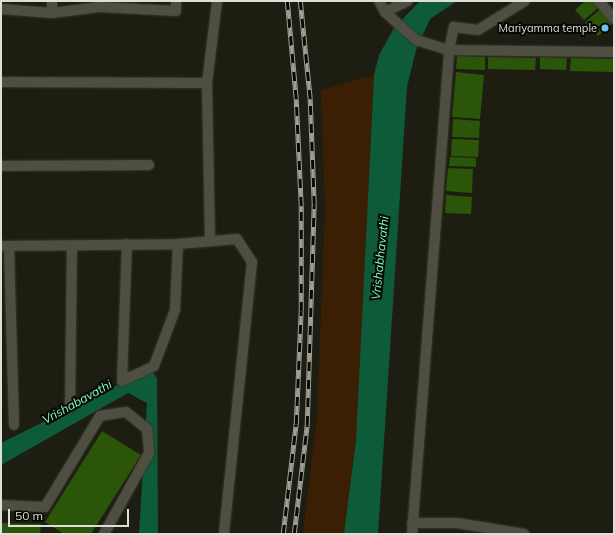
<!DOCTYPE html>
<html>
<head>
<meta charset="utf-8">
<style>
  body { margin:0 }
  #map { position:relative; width:615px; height:535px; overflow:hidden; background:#1d1e11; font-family:Mulish,sans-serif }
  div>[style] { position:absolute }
  .green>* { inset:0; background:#3b1f04 }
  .water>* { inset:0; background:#0e5b3a }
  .building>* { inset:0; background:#2b5508 }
  .roads { filter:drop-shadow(0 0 1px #373730) drop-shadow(0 0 1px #373730) }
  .minor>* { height:10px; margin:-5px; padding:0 5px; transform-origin:5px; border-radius:5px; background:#4e4f41 }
  .rail>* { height:4.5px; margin-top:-2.25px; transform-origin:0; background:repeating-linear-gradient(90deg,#070804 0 9px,#9f9f96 0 18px); box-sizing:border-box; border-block:1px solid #9f9f96 }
  .dots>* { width:11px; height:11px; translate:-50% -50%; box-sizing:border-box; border:2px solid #070804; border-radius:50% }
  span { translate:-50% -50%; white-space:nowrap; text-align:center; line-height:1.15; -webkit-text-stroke:4px #070804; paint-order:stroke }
  .poi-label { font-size:11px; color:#dfdfd7 }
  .right { translate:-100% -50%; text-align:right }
  .water-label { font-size:12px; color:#82fcbe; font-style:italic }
  .frame { position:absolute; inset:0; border:2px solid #dfdfd7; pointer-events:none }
  .scale { position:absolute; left:8px; top:509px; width:121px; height:18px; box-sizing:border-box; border:2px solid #dfdfd7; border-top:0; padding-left:5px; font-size:12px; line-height:14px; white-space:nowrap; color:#dfdfd7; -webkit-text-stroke:3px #070804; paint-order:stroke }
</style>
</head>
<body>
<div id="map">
  <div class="green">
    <i style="clip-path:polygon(374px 75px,356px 440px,344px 534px,303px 534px,317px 418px,325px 211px,321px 90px)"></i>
  </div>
  <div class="water">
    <i style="clip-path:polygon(420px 1px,457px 1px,430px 19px,416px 50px,407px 87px,378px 534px,344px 534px,356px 440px,374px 75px,379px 55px,394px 28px)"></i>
    <i style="clip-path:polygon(150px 369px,157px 378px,158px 534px,139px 534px,147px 403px,128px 393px,1px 465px,1px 443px)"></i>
  </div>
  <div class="building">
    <i style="clip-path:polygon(585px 1px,594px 1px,599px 7px,584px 20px,575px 10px)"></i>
    <i style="clip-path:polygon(601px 9px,613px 23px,598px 36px,585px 22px)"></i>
    <i style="clip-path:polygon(457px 56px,485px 57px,485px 70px,456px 69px)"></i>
    <i style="clip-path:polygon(488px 57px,536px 58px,535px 70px,488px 69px)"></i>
    <i style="clip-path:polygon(540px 57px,567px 58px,566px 70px,540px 69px)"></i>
    <i style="clip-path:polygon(571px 58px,614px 59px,614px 72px,570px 71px)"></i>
    <i style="clip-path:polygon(456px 72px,484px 75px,480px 119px,452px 117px)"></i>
    <i style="clip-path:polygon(453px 119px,480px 121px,479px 138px,452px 137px)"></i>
    <i style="clip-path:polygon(452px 139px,479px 140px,478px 157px,451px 156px)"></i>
    <i style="clip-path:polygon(450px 157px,476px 158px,476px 167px,449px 166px)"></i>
    <i style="clip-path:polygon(448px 168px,473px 169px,472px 193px,446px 191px)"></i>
    <i style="clip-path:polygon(446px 195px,472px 197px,471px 214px,445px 213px)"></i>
    <i style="clip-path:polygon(102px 431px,141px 455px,91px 534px,64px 534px,45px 522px)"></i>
    <i style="clip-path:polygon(1px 523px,41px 524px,40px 534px,1px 534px)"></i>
  </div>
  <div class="roads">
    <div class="minor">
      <i style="left:52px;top:1px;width:12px;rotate:90deg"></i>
      <i style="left:379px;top:1px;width:13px;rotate:61deg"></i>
      <i style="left:385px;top:12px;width:42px;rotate:42.1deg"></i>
      <i style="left:416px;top:40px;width:34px;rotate:17deg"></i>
      <i style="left:449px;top:50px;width:165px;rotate:0.7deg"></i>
      <i style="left:599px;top:1px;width:23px;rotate:50deg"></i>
      <i style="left:1px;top:9px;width:51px;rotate:4.5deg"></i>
      <i style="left:52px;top:13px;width:48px;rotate:-7.1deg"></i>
      <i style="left:100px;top:7px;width:76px;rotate:3deg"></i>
      <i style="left:176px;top:11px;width:10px;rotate:-90deg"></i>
      <i style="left:385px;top:12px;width:25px;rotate:-26deg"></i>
      <i style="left:1px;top:82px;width:206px;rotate:0.3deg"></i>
      <i style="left:1px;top:166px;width:148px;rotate:-0.4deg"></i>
      <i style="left:210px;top:241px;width:158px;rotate:-91.1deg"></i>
      <i style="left:207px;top:83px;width:83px;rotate:-83deg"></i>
      <i style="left:127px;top:244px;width:137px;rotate:92.1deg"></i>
      <i style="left:122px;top:381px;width:35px;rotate:-25deg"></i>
      <i style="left:154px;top:366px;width:60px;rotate:-69.4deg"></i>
      <i style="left:175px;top:310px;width:66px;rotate:-87.4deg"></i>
      <i style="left:1px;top:246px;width:177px;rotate:-0.6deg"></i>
      <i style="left:178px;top:244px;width:59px;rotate:-4.8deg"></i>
      <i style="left:237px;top:239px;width:27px;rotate:57deg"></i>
      <i style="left:252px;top:262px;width:273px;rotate:95.9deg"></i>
      <i style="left:9px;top:246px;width:179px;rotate:88.4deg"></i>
      <i style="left:70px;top:407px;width:162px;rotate:-89.3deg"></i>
      <i style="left:1px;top:505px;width:44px;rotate:2.6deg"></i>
      <i style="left:45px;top:507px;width:106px;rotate:-58.9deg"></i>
      <i style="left:100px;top:416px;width:26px;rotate:-9deg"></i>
      <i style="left:126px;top:412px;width:27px;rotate:39deg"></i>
      <i style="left:147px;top:429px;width:24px;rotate:85deg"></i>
      <i style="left:149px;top:453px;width:93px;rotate:119.1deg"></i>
      <i style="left:412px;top:523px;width:45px"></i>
      <i style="left:457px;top:523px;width:68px;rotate:9.3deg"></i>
      <i style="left:412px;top:534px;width:485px;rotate:-85.6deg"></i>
      <i style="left:449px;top:50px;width:24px;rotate:-78deg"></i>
      <i style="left:454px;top:27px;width:24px;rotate:7deg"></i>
      <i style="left:478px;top:30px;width:55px;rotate:-31.7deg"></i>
    </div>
  </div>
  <div class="rail">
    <i style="left:283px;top:534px;width:111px;rotate:-83.3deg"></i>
    <i style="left:296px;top:424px;width:113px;rotate:-87.5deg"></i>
    <i style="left:301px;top:311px;width:105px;rotate:-90deg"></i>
    <i style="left:301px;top:206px;width:107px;rotate:-92.7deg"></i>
    <i style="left:296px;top:99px;width:98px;rotate:-95.2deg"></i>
    <i style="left:294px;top:534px;width:110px;rotate:-83.2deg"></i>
    <i style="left:307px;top:425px;width:220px;rotate:-88.2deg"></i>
    <i style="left:314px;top:205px;width:106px;rotate:-92.2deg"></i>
    <i style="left:310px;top:99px;width:99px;rotate:-95.8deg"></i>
  </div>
  <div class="dots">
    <i style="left:605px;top:28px;background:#6ac3f1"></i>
  </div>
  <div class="poi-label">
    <span class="right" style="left:597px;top:28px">Mariyamma temple</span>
  </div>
  <div class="water-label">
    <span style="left:380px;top:258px;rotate:-84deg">Vrishabhavathi</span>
    <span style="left:77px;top:402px;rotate:-29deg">Vrishabavathi</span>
  </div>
  <div class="frame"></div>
  <div class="scale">50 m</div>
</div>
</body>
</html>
